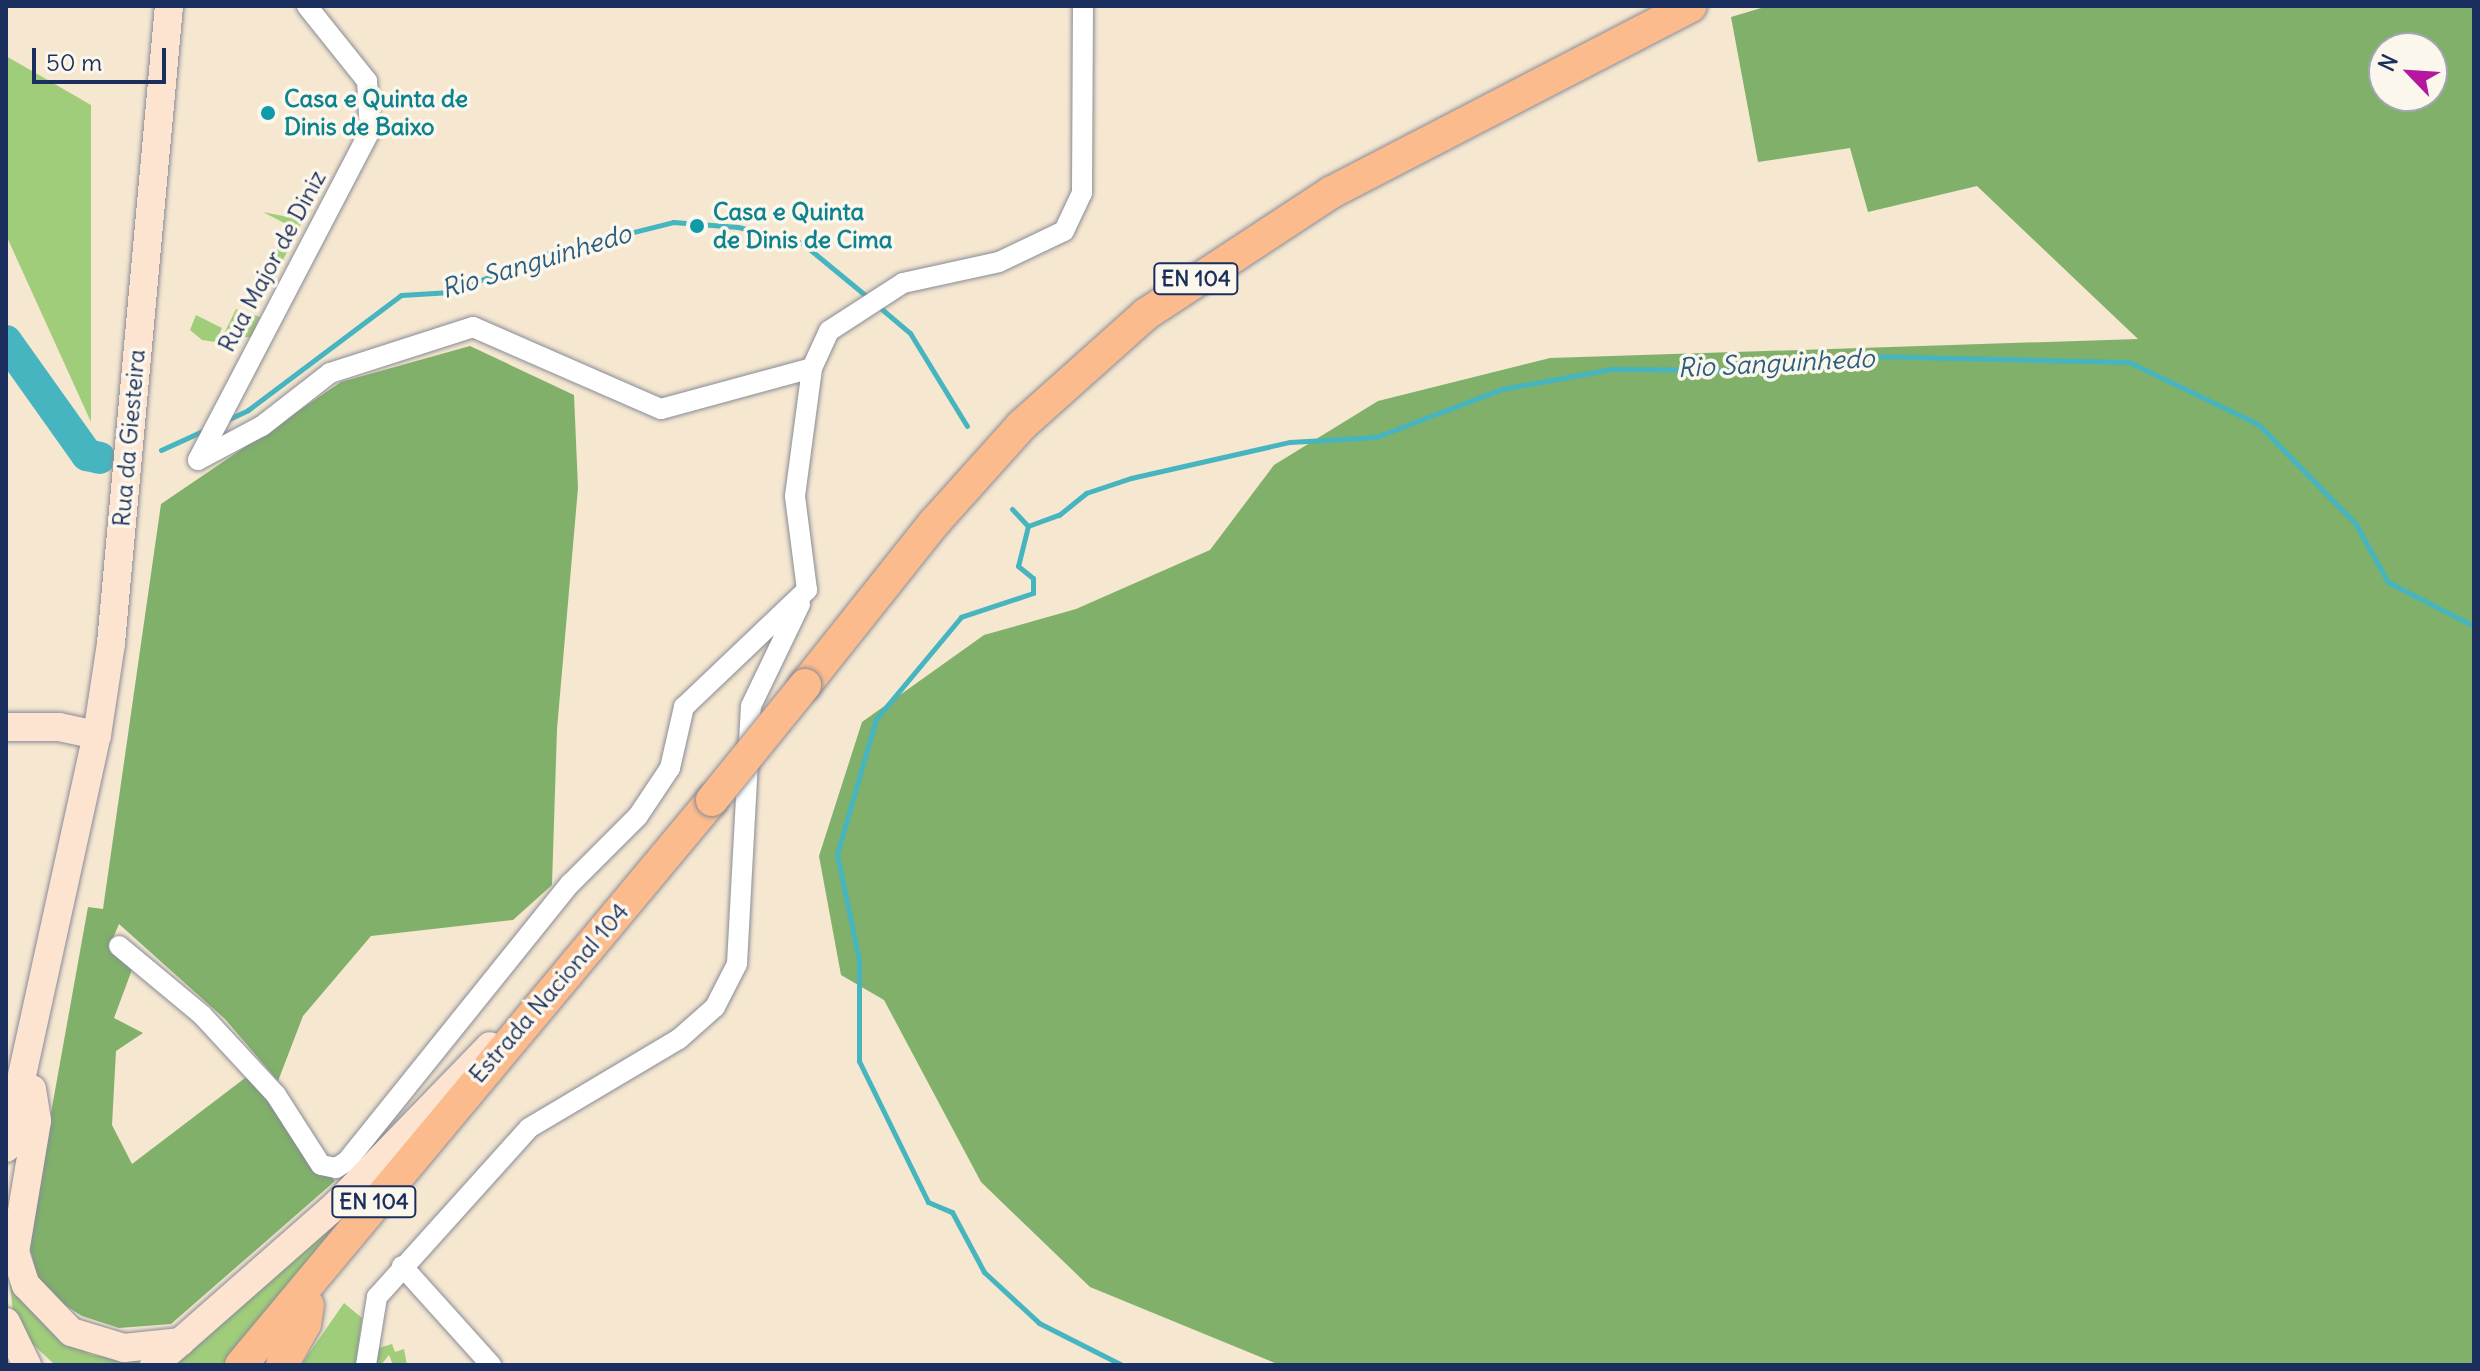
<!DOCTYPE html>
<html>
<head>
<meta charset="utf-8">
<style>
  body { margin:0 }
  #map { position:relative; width:2480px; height:1371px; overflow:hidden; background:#f5e7d0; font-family:Delius,sans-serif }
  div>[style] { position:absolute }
  .green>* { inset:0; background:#a0cd7a }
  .forest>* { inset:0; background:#80b06a }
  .stream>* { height:5px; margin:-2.5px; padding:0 2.5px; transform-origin:2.5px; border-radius:2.5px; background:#46b5bf }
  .river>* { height:32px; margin:-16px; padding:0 16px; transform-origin:16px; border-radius:16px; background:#46b5bf }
  .roads { filter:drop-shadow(0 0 2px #888b97) drop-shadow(0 0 2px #888b97) }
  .street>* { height:20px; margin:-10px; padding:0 10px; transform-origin:10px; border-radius:10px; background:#fff }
  .secondary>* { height:28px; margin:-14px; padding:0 14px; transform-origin:14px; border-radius:14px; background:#fde4d1 }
  .primary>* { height:32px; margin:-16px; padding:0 16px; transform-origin:16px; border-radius:16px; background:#fbbb8c }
  .bridges { filter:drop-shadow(0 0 2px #888b97) drop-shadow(0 0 2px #888b97) }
  .primary-bridge>* { height:32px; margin:-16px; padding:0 16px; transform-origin:16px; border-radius:16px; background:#fbbb8c }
  .dots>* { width:22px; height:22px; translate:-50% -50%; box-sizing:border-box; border:4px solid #fbf7ec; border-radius:50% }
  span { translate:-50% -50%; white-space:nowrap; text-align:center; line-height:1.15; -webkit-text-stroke:7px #fbf7ec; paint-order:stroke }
  .shield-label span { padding:2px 6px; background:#fbf7ec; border:2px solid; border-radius:6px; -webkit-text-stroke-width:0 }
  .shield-label { font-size:22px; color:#1b2f5e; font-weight:700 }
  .culture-label { font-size:24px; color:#0d838f; font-weight:700 }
  .left { translate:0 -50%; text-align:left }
  .street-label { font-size:24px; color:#1b2f5e }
  .water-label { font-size:26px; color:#2a5e80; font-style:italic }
  .frame { position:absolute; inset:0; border:8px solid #1b2f5e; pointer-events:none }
  .north { position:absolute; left:2368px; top:32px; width:80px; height:80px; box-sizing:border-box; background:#fbf7ec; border:2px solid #a1a7b3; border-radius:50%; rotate:295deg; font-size:22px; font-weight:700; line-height:32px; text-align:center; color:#1b2f5e }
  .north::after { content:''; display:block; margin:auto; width:28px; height:36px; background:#b5179e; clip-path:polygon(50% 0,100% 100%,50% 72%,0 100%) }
  .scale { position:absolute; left:32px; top:48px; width:134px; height:36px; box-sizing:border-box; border:4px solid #1b2f5e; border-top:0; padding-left:10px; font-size:24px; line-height:28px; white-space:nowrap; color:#1b2f5e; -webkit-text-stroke:6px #fbf7ec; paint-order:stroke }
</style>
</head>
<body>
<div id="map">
  <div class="green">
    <i style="clip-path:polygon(6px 56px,91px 105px,91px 422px,6px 235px)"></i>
    <i style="clip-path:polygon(263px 212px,303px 220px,282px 262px,273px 258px,290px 226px)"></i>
    <i style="clip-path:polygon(236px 309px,260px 317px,251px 337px,229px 338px,225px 348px,220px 342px)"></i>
    <i style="clip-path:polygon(196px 315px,222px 328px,216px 342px,202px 340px,190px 330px)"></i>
    <i style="clip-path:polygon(399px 1153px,225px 1365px,170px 1365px)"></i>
    <i style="clip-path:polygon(10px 1282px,23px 1303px,68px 1343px,92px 1355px,140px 1360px,134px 1365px,55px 1365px,21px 1333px,13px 1313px)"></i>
    <i style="clip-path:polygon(344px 1303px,362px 1318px,356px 1365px,301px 1365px)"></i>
    <i style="clip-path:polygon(392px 1344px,395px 1352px,404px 1349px,407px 1365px,393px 1365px,389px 1355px,381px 1365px,373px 1365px,375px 1349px)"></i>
  </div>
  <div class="forest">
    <i style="clip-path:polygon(evenodd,1768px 6px,2474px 6px,2474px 1365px,1280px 1365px,1090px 1287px,981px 1182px,884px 1000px,841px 975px,819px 856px,862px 722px,984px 635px,1076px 609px,1210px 550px,1274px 465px,1378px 401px,1550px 358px,2138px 339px,1977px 186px,1868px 212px,1850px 148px,1758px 162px,1731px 17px,1768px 6px,2384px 48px,2432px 48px,2432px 96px,2384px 96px,2384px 48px)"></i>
    <i style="clip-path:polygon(470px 346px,574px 395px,578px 488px,557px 729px,552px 885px,513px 920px,371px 936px,303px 1016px,278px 1081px,225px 1019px,119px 924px,110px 945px,133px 967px,114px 1018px,143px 1033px,116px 1051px,112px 1125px,132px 1164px,249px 1075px,335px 1181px,171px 1324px,119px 1328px,82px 1316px,60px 1302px,37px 1276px,28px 1241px,88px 907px,103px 909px,161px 504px,341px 382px)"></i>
  </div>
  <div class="stream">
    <i style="left:878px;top:306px;width:42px;rotate:40.2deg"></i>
    <i style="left:910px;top:333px;width:109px;rotate:58.5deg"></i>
    <i style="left:227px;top:420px;width:23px;rotate:-25deg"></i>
    <i style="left:248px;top:410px;width:191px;rotate:-36.9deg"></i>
    <i style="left:401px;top:295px;width:50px;rotate:-3.4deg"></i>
    <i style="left:451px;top:292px;width:102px;rotate:-21.8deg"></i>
    <i style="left:546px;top:254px;width:131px;rotate:-14.1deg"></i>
    <i style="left:673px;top:222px;width:65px;rotate:4.4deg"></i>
    <i style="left:738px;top:227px;width:66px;rotate:14deg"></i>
    <i style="left:802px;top:243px;width:88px;rotate:39.5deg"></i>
    <i style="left:161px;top:450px;width:51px;rotate:-24.5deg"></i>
    <i style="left:1012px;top:509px;width:23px;rotate:47deg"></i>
    <i style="left:1028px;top:526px;width:33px;rotate:-20deg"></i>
    <i style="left:1059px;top:515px;width:35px;rotate:-39deg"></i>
    <i style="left:1086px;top:493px;width:47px;rotate:-18.4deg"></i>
    <i style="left:1131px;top:478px;width:163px;rotate:-12.8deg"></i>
    <i style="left:1290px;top:442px;width:86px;rotate:-3.3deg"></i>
    <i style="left:1376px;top:437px;width:135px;rotate:-20.9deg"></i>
    <i style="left:1502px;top:389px;width:112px;rotate:-10.3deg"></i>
    <i style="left:1612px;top:369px;width:122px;rotate:0.5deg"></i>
    <i style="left:1734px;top:370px;width:132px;rotate:-6.1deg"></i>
    <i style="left:1865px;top:356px;width:264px;rotate:1.3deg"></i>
    <i style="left:2129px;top:362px;width:143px;rotate:25.7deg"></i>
    <i style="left:2258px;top:424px;width:139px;rotate:45.6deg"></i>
    <i style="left:2355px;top:523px;width:68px;rotate:60.8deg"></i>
    <i style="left:2388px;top:582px;width:97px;rotate:27.1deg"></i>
    <i style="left:1028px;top:526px;width:41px;rotate:104deg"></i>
    <i style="left:1018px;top:566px;width:19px;rotate:39deg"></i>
    <i style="left:1033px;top:578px;width:15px;rotate:90deg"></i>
    <i style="left:1033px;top:593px;width:76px;rotate:161.6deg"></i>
    <i style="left:961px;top:617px;width:133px;rotate:129.8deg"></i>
    <i style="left:876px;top:719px;width:141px;rotate:106.1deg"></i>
    <i style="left:837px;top:854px;width:108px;rotate:78.3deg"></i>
    <i style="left:859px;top:960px;width:101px;rotate:90deg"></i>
    <i style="left:859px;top:1061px;width:157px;rotate:63.9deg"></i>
    <i style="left:928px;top:1202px;width:26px;rotate:23deg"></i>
    <i style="left:952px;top:1212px;width:68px;rotate:61.9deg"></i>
    <i style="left:984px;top:1272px;width:75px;rotate:42.8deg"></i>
    <i style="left:1039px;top:1323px;width:93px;rotate:26.8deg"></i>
  </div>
  <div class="river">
    <i style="left:6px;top:341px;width:140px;rotate:54.6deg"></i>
    <i style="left:87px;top:455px;width:13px;rotate:13deg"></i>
  </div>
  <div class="roads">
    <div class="street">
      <i style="left:198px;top:460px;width:72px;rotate:-28deg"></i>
      <i style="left:262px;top:426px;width:86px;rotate:-37.9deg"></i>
      <i style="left:330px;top:373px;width:150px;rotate:-17.8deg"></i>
      <i style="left:473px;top:327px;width:205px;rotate:23.6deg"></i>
      <i style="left:661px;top:409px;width:156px;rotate:-15.2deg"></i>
      <i style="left:198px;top:460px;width:371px;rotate:-62.4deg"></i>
      <i style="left:370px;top:131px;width:50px;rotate:-93.4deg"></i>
      <i style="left:367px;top:81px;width:96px;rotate:-128.7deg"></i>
      <i style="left:119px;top:946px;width:108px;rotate:39.7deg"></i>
      <i style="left:202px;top:1015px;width:109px;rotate:47.2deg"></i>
      <i style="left:276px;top:1095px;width:83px;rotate:57.3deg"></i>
      <i style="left:321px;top:1165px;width:15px;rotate:11deg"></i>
      <i style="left:336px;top:1168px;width:13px;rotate:-32deg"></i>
      <i style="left:347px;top:1161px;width:356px;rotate:-51.2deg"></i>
      <i style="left:570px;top:884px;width:96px;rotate:-45deg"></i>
      <i style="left:638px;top:816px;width:58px;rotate:-56.3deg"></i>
      <i style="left:670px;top:768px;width:63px;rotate:-77.1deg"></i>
      <i style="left:684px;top:707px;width:170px;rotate:-43.6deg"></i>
      <i style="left:807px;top:590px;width:95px;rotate:-97.3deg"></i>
      <i style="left:795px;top:496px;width:129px;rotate:-82.4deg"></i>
      <i style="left:812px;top:368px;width:41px;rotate:-65.3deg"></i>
      <i style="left:829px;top:331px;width:88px;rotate:-33deg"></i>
      <i style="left:903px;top:283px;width:98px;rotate:-12.3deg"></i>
      <i style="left:999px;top:262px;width:72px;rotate:-25.5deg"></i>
      <i style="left:1064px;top:231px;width:42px;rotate:-64.7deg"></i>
      <i style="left:1082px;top:193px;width:187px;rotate:-89.7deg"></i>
      <i style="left:402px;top:1266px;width:133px;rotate:48deg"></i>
      <i style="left:366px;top:1365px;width:69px;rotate:-80.8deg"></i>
      <i style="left:377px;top:1297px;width:227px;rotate:-48deg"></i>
      <i style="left:529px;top:1128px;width:174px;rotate:-30.7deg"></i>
      <i style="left:679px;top:1039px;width:48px;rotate:-41.6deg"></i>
      <i style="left:715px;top:1007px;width:48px;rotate:-62.9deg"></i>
      <i style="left:737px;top:964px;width:258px;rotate:-86.9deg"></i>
      <i style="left:751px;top:706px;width:113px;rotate:-64.3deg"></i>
    </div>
    <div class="secondary">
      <i style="left:6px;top:727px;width:53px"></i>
      <i style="left:59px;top:727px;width:39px;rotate:12deg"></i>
      <i style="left:32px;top:1089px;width:32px;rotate:81deg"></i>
      <i style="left:37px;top:1121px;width:133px;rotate:99.5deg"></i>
      <i style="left:15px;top:1252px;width:35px;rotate:72deg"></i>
      <i style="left:26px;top:1285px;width:65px;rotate:46.2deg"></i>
      <i style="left:71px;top:1332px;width:55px;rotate:16.8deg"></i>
      <i style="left:124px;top:1348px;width:57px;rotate:-6deg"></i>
      <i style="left:6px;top:1148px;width:423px;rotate:-77.6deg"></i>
      <i style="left:97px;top:735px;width:93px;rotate:-81.3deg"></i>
      <i style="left:111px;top:643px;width:640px;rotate:-84.8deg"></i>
      <i style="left:6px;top:1322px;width:48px;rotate:64deg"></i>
      <i style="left:154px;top:1365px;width:242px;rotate:-41.3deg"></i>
      <i style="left:336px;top:1205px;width:221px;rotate:-45.9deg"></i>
    </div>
    <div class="primary">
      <i style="left:805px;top:685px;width:207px;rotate:-51.5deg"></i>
      <i style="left:934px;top:523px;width:132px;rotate:-48.1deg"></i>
      <i style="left:1022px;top:425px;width:166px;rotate:-41.8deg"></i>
      <i style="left:1146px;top:314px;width:222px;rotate:-33.3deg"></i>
      <i style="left:1332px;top:192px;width:404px;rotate:-27.4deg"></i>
      <i style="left:241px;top:1365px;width:736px;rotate:-50.18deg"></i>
      <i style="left:282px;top:1365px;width:47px;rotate:-60.7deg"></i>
      <i style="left:305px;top:1324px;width:19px;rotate:-81deg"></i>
    </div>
  </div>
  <div class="bridges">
    <div class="primary-bridge">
      <i style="left:712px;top:800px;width:148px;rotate:-51deg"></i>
    </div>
  </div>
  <div class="dots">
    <i style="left:268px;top:113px;background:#0f9aa8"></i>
    <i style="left:697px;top:226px;background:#0f9aa8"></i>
  </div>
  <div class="shield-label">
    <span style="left:1196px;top:279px">EN 104</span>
    <span style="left:374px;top:1202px">EN 104</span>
  </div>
  <div class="culture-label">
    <span class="left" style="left:284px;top:113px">Casa e Quinta de<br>Dinis de Baixo</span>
    <span class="left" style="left:713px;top:226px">Casa e Quinta<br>de Dinis de Cima</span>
  </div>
  <div class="street-label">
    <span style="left:272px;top:261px;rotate:-62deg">Rua Major de Diniz</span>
    <span style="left:129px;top:438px;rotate:-85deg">Rua da Giesteira</span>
    <span style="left:549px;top:993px;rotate:-49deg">Estrada Nacional 104</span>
  </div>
  <div class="water-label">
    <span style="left:536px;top:261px;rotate:-17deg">Rio Sanguinhedo</span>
    <span style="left:1776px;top:363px;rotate:-3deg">Rio Sanguinhedo</span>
  </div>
  <div class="frame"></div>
  <div class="north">N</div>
  <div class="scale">50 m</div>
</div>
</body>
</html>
